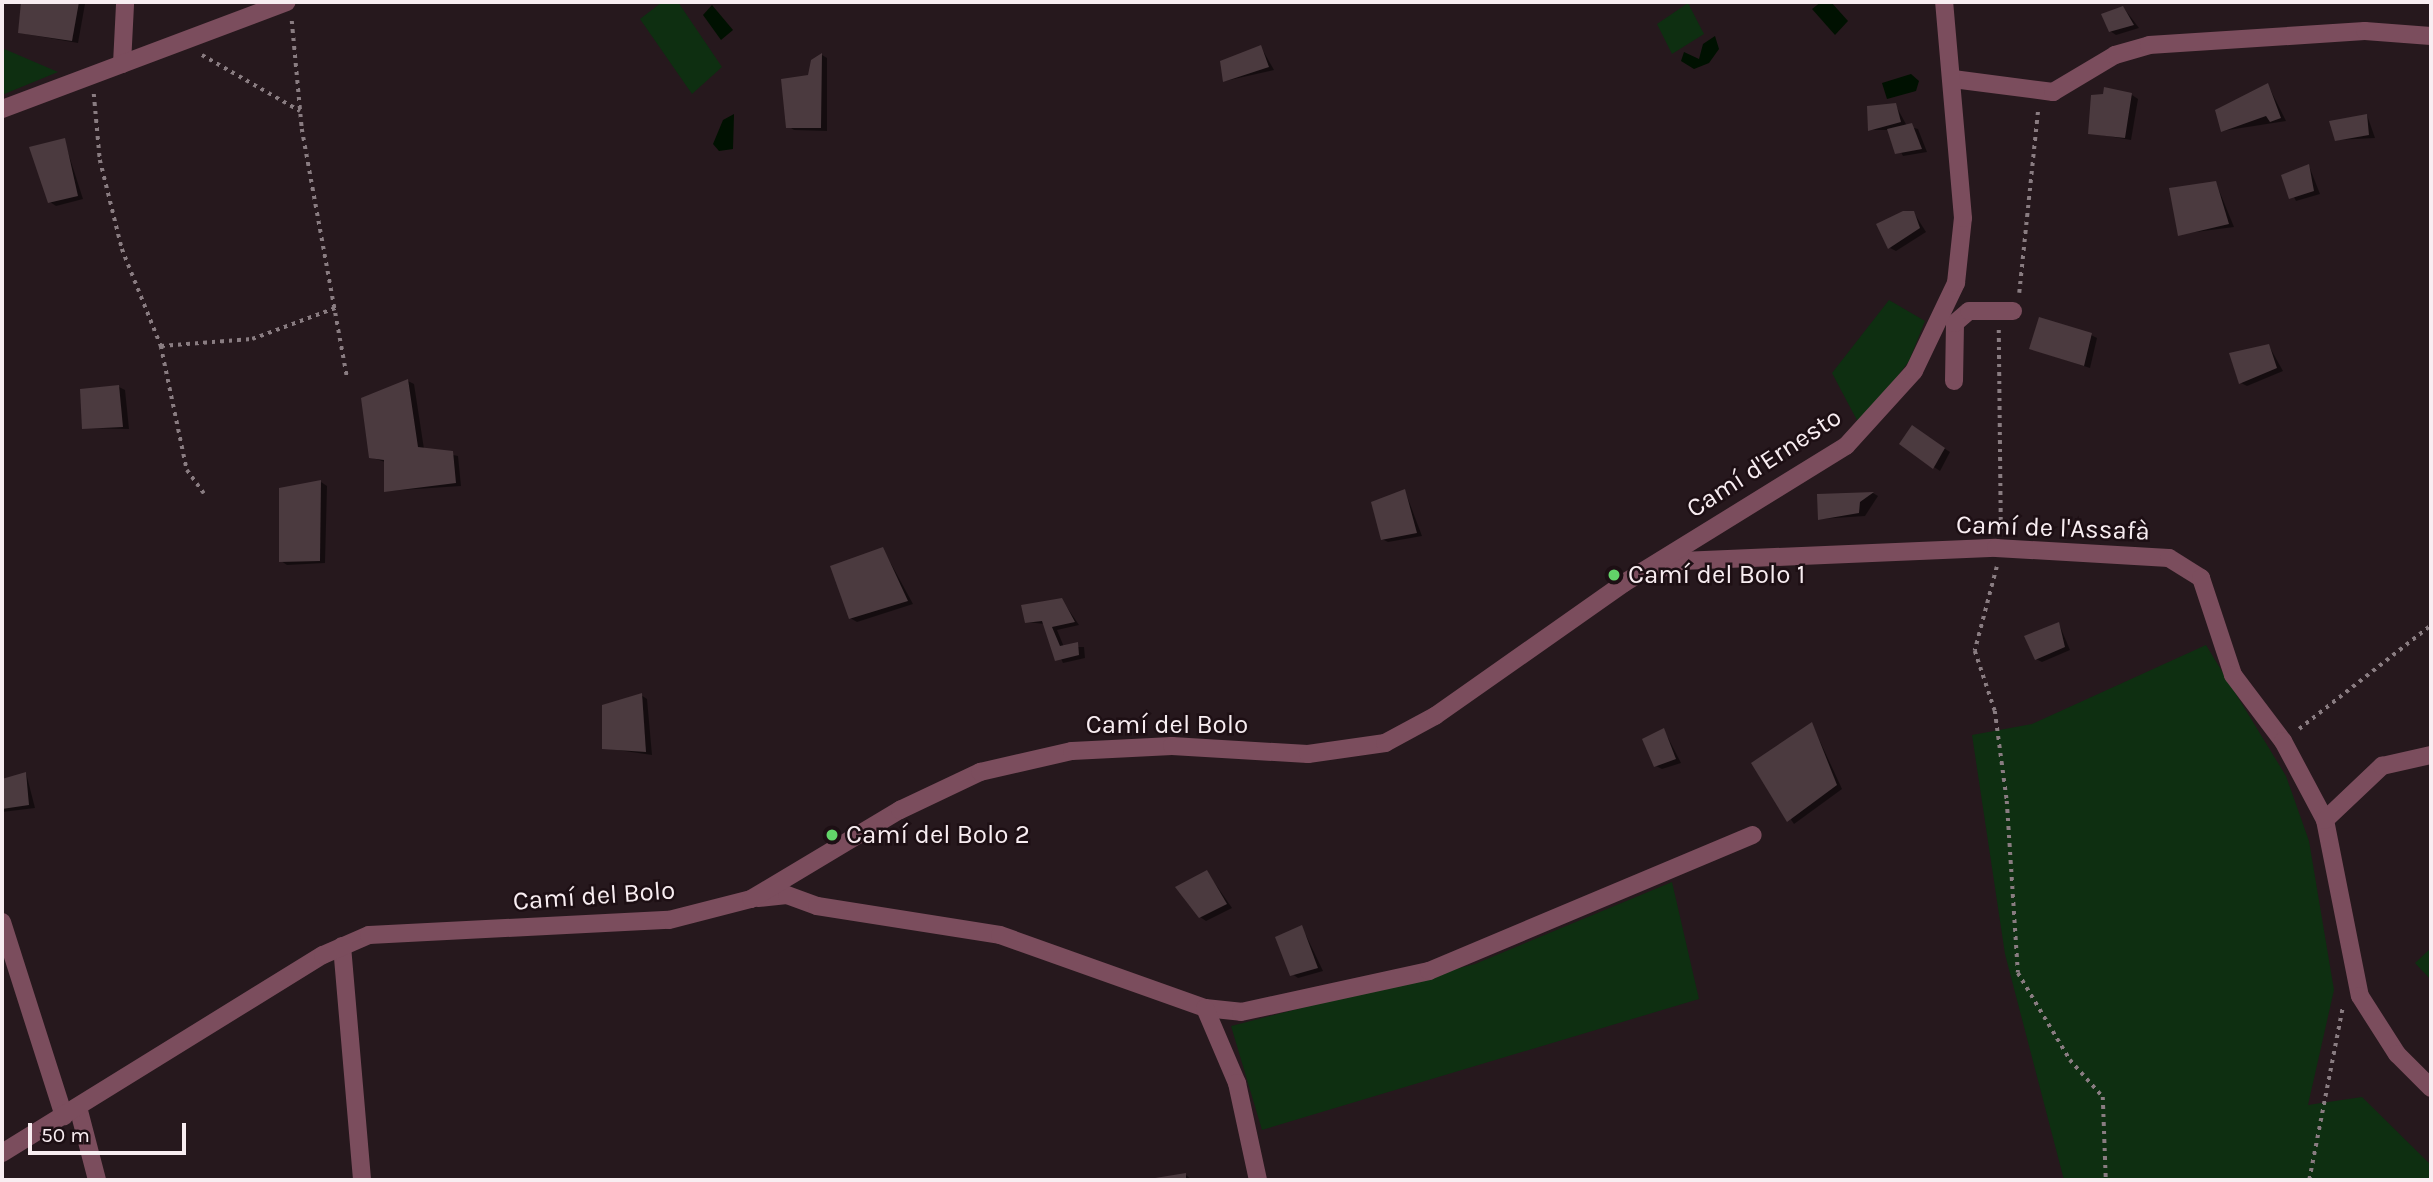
<!DOCTYPE html>
<html>
<head>
<meta charset="utf-8">
<style>
  body { margin:0 }
  #map { position:relative; width:2433px; height:1182px; overflow:hidden; background:#26181d; font-family:Karla,sans-serif }
  div>[style] { position:absolute }
  .green>* { inset:0; background:#0e2f11 }
  .water>* { inset:0; background:#001101 }
  .shadow>* { inset:0; background:#0007 }
  .building>* { inset:0; background:#4b3a3f }
  .path>* { height:3.5px; margin-top:-1.75px; transform-origin:0; background:repeating-linear-gradient(90deg,#897c81 0 3.5px,transparent 0 8.5px) }
  .minor>* { height:18px; margin:-9px; padding:0 9px; transform-origin:9px; border-radius:9px; background:#7b4d5d }
  .dots>* { width:19px; height:19px; translate:-50% -50%; box-sizing:border-box; border:4px solid #1d0f14; border-radius:50% }
  span { translate:-50% -50%; white-space:nowrap; text-align:center; line-height:1.15; -webkit-text-stroke:5px #1d0f14; paint-order:stroke }
  .street-label { font-size:26px; color:#f8edf1 }
  .poi-label { font-size:26px; color:#f8edf1 }
  .left { translate:0 -50%; text-align:left }
  .frame { position:absolute; inset:0; border:4px solid #f8edf1; pointer-events:none }
  .scale { position:absolute; left:28px; top:1123px; width:158px; height:32px; box-sizing:border-box; border:4px solid #f8edf1; border-top:0; padding-left:9px; font-size:21px; line-height:24px; white-space:nowrap; color:#f8edf1; -webkit-text-stroke:5px #1d0f14; paint-order:stroke }
</style>
</head>
<body>
<div id="map">
  <div class="green">
    <i style="clip-path:polygon(662px 2px,678px 2px,722px 67px,692px 94px,640px 19px)"></i>
    <i style="clip-path:polygon(1688px 3px,1704px 34px,1672px 54px,1657px 24px)"></i>
    <i style="clip-path:polygon(2px 48px,58px 72px,2px 95px)"></i>
    <i style="clip-path:polygon(1889px 300px,1925px 321px,1909px 361px,1860px 426px,1832px 373px)"></i>
    <i style="clip-path:polygon(2206px 645px,2286px 776px,2309px 841px,2334px 990px,2308px 1105px,2362px 1097px,2431px 1165px,2431px 1180px,2064px 1180px,2005px 954px,1972px 735px,2032px 724px)"></i>
    <i style="clip-path:polygon(1672px 882px,1699px 999px,1262px 1130px,1231px 1026px,1475px 964px)"></i>
    <i style="clip-path:polygon(2431px 948px,2431px 980px,2415px 963px)"></i>
  </div>
  <div class="water">
    <i style="clip-path:polygon(1821px 2px,1831px 2px,1848px 21px,1835px 35px,1812px 9px)"></i>
    <i style="clip-path:polygon(712px 5px,733px 30px,721px 40px,703px 15px)"></i>
    <i style="clip-path:polygon(1715px 36px,1719px 49px,1709px 63px,1694px 69px,1681px 61px,1684px 52px,1699px 59px,1703px 44px)"></i>
    <i style="clip-path:polygon(1911px 74px,1919px 81px,1916px 91px,1887px 99px,1882px 83px)"></i>
    <i style="clip-path:polygon(734px 114px,733px 149px,719px 151px,713px 144px,723px 120px)"></i>
  </div>
  <div class="shadow">
    <i style="clip-path:polygon(22px 2px,85px 4px,78px 43px,20px 33px)"></i>
    <i style="clip-path:polygon(2123px 7px,2139px 28px,2116px 35px,2110px 31px)"></i>
    <i style="clip-path:polygon(1261px 47px,1274px 70px,1225px 81px)"></i>
    <i style="clip-path:polygon(822px 55px,827px 58px,827px 131px,794px 130px,788px 126px)"></i>
    <i style="clip-path:polygon(2268px 85px,2286px 121px,2222px 131px)"></i>
    <i style="clip-path:polygon(2132px 95px,2138px 99px,2131px 140px,2090px 133px)"></i>
    <i style="clip-path:polygon(1895px 104px,1907px 126px,1918px 129px,1927px 152px,1903px 156px,1889px 130px,1870px 130px)"></i>
    <i style="clip-path:polygon(2367px 115px,2375px 138px,2336px 140px)"></i>
    <i style="clip-path:polygon(64px 140px,83px 199px,56px 206px,50px 202px)"></i>
    <i style="clip-path:polygon(2309px 166px,2320px 194px,2296px 201px,2283px 176px)"></i>
    <i style="clip-path:polygon(2216px 183px,2234px 227px,2180px 234px)"></i>
    <i style="clip-path:polygon(1914px 213px,1926px 232px,1896px 251px,1890px 248px)"></i>
    <i style="clip-path:polygon(2091px 335px,2097px 338px,2090px 368px,2031px 349px)"></i>
    <i style="clip-path:polygon(2269px 346px,2283px 371px,2247px 386px,2241px 383px)"></i>
    <i style="clip-path:polygon(408px 381px,414px 384px,424px 449px,458px 456px,461px 486px,386px 491px,385px 462px,370px 457px)"></i>
    <i style="clip-path:polygon(119px 387px,125px 390px,129px 429px,84px 428px)"></i>
    <i style="clip-path:polygon(1912px 428px,1950px 452px,1940px 471px,1934px 467px)"></i>
    <i style="clip-path:polygon(321px 482px,327px 486px,325px 563px,287px 565px,281px 561px)"></i>
    <i style="clip-path:polygon(1405px 491px,1422px 536px,1388px 542px,1382px 539px)"></i>
    <i style="clip-path:polygon(1873px 493px,1878px 496px,1865px 516px,1820px 519px,1819px 495px)"></i>
    <i style="clip-path:polygon(883px 549px,913px 604px,857px 622px,850px 618px)"></i>
    <i style="clip-path:polygon(1062px 600px,1079px 625px,1057px 630px,1064px 647px,1084px 647px,1085px 658px,1063px 663px,1045px 624px,1026px 622px)"></i>
    <i style="clip-path:polygon(2059px 624px,2070px 650px,2042px 662px,2036px 659px)"></i>
    <i style="clip-path:polygon(641px 695px,647px 699px,652px 755px,604px 748px)"></i>
    <i style="clip-path:polygon(1812px 724px,1842px 789px,1794px 824px,1753px 764px)"></i>
    <i style="clip-path:polygon(1664px 730px,1681px 763px,1662px 769px,1656px 766px)"></i>
    <i style="clip-path:polygon(26px 773px,35px 808px,2px 812px,2px 781px)"></i>
    <i style="clip-path:polygon(1207px 872px,1232px 908px,1206px 921px,1200px 917px)"></i>
    <i style="clip-path:polygon(1302px 927px,1323px 971px,1298px 978px,1292px 974px)"></i>
    <i style="clip-path:polygon(1186px 1175px,1192px 1180px,1152px 1180px)"></i>
  </div>
  <div class="building">
    <i style="clip-path:polygon(21px 2px,79px 2px,72px 41px,18px 33px)"></i>
    <i style="clip-path:polygon(2123px 6px,2134px 25px,2109px 32px,2101px 14px)"></i>
    <i style="clip-path:polygon(1261px 45px,1269px 67px,1223px 82px,1220px 61px)"></i>
    <i style="clip-path:polygon(822px 53px,821px 128px,786px 128px,781px 79px,808px 75px,811px 60px)"></i>
    <i style="clip-path:polygon(2268px 83px,2281px 118px,2270px 122px,2266px 116px,2221px 132px,2215px 110px)"></i>
    <i style="clip-path:polygon(2104px 87px,2132px 93px,2125px 138px,2088px 134px,2091px 95px,2103px 94px)"></i>
    <i style="clip-path:polygon(1896px 103px,1901px 122px,1868px 131px,1867px 106px)"></i>
    <i style="clip-path:polygon(2367px 114px,2369px 135px,2335px 141px,2329px 121px)"></i>
    <i style="clip-path:polygon(1912px 123px,1922px 149px,1895px 154px,1887px 129px)"></i>
    <i style="clip-path:polygon(65px 138px,78px 196px,48px 203px,29px 147px)"></i>
    <i style="clip-path:polygon(2309px 164px,2314px 191px,2289px 199px,2281px 175px)"></i>
    <i style="clip-path:polygon(2216px 181px,2229px 224px,2178px 236px,2169px 188px)"></i>
    <i style="clip-path:polygon(1903px 211px,1914px 211px,1920px 228px,1888px 249px,1876px 224px)"></i>
    <i style="clip-path:polygon(2039px 317px,2092px 333px,2084px 366px,2029px 349px)"></i>
    <i style="clip-path:polygon(2269px 344px,2277px 368px,2239px 384px,2229px 353px)"></i>
    <i style="clip-path:polygon(408px 379px,418px 447px,453px 451px,456px 483px,384px 492px,384px 460px,369px 458px,361px 398px)"></i>
    <i style="clip-path:polygon(119px 385px,123px 427px,82px 429px,80px 389px)"></i>
    <i style="clip-path:polygon(1912px 425px,1945px 448px,1933px 469px,1899px 444px)"></i>
    <i style="clip-path:polygon(321px 480px,320px 561px,279px 562px,279px 488px)"></i>
    <i style="clip-path:polygon(1405px 489px,1417px 533px,1381px 540px,1371px 502px)"></i>
    <i style="clip-path:polygon(1874px 492px,1860px 502px,1859px 513px,1818px 520px,1817px 494px)"></i>
    <i style="clip-path:polygon(883px 547px,908px 601px,849px 619px,830px 566px)"></i>
    <i style="clip-path:polygon(1062px 598px,1075px 622px,1052px 627px,1060px 646px,1078px 642px,1079px 655px,1055px 661px,1042px 621px,1025px 623px,1021px 605px)"></i>
    <i style="clip-path:polygon(2059px 622px,2065px 647px,2035px 660px,2024px 636px)"></i>
    <i style="clip-path:polygon(642px 693px,646px 752px,602px 749px,602px 705px)"></i>
    <i style="clip-path:polygon(1812px 722px,1837px 785px,1787px 822px,1751px 763px)"></i>
    <i style="clip-path:polygon(1664px 728px,1676px 759px,1654px 767px,1642px 739px)"></i>
    <i style="clip-path:polygon(26px 772px,29px 805px,2px 809px,2px 779px)"></i>
    <i style="clip-path:polygon(1207px 870px,1227px 904px,1199px 918px,1175px 887px)"></i>
    <i style="clip-path:polygon(1302px 925px,1318px 968px,1290px 976px,1275px 937px)"></i>
    <i style="clip-path:polygon(1186px 1173px,1186px 1180px,1149px 1180px,1149px 1179px)"></i>
  </div>
  <div class="path">
    <i style="left:292px;top:21px;width:108px;rotate:84.7deg"></i>
    <i style="left:302px;top:129px;width:252px;rotate:79.7deg"></i>
    <i style="left:202px;top:55px;width:113px;rotate:29.7deg"></i>
    <i style="left:94px;top:94px;width:66px;rotate:84.8deg"></i>
    <i style="left:100px;top:160px;width:92px;rotate:76.1deg"></i>
    <i style="left:122px;top:249px;width:105px;rotate:68.1deg"></i>
    <i style="left:161px;top:346px;width:127px;rotate:78.2deg"></i>
    <i style="left:187px;top:470px;width:29px;rotate:54deg"></i>
    <i style="left:2019px;top:293px;width:185px;rotate:-84.1deg"></i>
    <i style="left:1999px;top:330px;width:202px;rotate:89.4deg"></i>
    <i style="left:161px;top:346px;width:91px;rotate:-4.4deg"></i>
    <i style="left:252px;top:339px;width:92px;rotate:-20.4deg"></i>
    <i style="left:1997px;top:567px;width:87px;rotate:104.7deg"></i>
    <i style="left:1975px;top:651px;width:63px;rotate:71.6deg"></i>
    <i style="left:1995px;top:711px;width:91px;rotate:82.4deg"></i>
    <i style="left:2007px;top:801px;width:172px;rotate:86.3deg"></i>
    <i style="left:2018px;top:973px;width:101px;rotate:59.1deg"></i>
    <i style="left:2070px;top:1060px;width:50px;rotate:48.3deg"></i>
    <i style="left:2103px;top:1097px;width:83px;rotate:87.9deg"></i>
    <i style="left:2299px;top:729px;width:168px;rotate:-38.2deg"></i>
    <i style="left:2309px;top:1180px;width:178px;rotate:-79deg"></i>
  </div>
  <div class="minor">
    <i style="left:122px;top:64px;width:60px;rotate:-87.1deg"></i>
    <i style="left:1953px;top:79px;width:101px;rotate:7.4deg"></i>
    <i style="left:2053px;top:92px;width:72px;rotate:-30.8deg"></i>
    <i style="left:2115px;top:55px;width:35px;rotate:-16deg"></i>
    <i style="left:2149px;top:45px;width:216px;rotate:-3.7deg"></i>
    <i style="left:2365px;top:31px;width:66px;rotate:4.3deg"></i>
    <i style="left:2px;top:109px;width:304px;rotate:-20.6deg"></i>
    <i style="left:1954px;top:381px;width:58px;rotate:-89deg"></i>
    <i style="left:1955px;top:323px;width:18px;rotate:-41deg"></i>
    <i style="left:1969px;top:311px;width:44px"></i>
    <i style="left:1660px;top:569px;width:22px;rotate:-21deg"></i>
    <i style="left:1681px;top:561px;width:315px;rotate:-2.4deg"></i>
    <i style="left:1996px;top:548px;width:173px;rotate:3.3deg"></i>
    <i style="left:2169px;top:558px;width:38px;rotate:32deg"></i>
    <i style="left:2201px;top:578px;width:102px;rotate:71.7deg"></i>
    <i style="left:2233px;top:675px;width:83px;rotate:52.9deg"></i>
    <i style="left:2283px;top:741px;width:89px;rotate:62deg"></i>
    <i style="left:2325px;top:820px;width:179px;rotate:78.8deg"></i>
    <i style="left:2360px;top:996px;width:69px;rotate:57.5deg"></i>
    <i style="left:2397px;top:1054px;width:48px;rotate:45deg"></i>
    <i style="left:2325px;top:820px;width:79px;rotate:-43.5deg"></i>
    <i style="left:2382px;top:766px;width:50px;rotate:-12.7deg"></i>
    <i style="left:758px;top:898px;width:29px;rotate:-6deg"></i>
    <i style="left:787px;top:895px;width:32px;rotate:20deg"></i>
    <i style="left:817px;top:906px;width:185px;rotate:9deg"></i>
    <i style="left:1000px;top:935px;width:218px;rotate:19.6deg"></i>
    <i style="left:1205px;top:1008px;width:36px;rotate:6deg"></i>
    <i style="left:1241px;top:1012px;width:192px;rotate:-12.3deg"></i>
    <i style="left:1429px;top:971px;width:351px;rotate:-22.8deg"></i>
    <i style="left:2px;top:922px;width:204px;rotate:72.3deg"></i>
    <i style="left:342px;top:946px;width:235px;rotate:85.1deg"></i>
    <i style="left:1205px;top:1008px;width:82px;rotate:66.9deg"></i>
    <i style="left:1237px;top:1083px;width:99px;rotate:77.8deg"></i>
    <i style="left:78px;top:1107px;width:75px;rotate:75.4deg"></i>
    <i style="left:2px;top:1153px;width:377px;rotate:-31.7deg"></i>
    <i style="left:323px;top:955px;width:50px;rotate:-23.5deg"></i>
    <i style="left:369px;top:935px;width:300px;rotate:-2.9deg"></i>
    <i style="left:669px;top:920px;width:85px;rotate:-14.4deg"></i>
    <i style="left:751px;top:899px;width:174px;rotate:-30.9deg"></i>
    <i style="left:900px;top:810px;width:89px;rotate:-25.4deg"></i>
    <i style="left:980px;top:772px;width:94px;rotate:-12.9deg"></i>
    <i style="left:1072px;top:751px;width:100px;rotate:-2.9deg"></i>
    <i style="left:1172px;top:746px;width:136px;rotate:3.4deg"></i>
    <i style="left:1308px;top:754px;width:78px;rotate:-8.1deg"></i>
    <i style="left:1385px;top:743px;width:57px;rotate:-28.4deg"></i>
    <i style="left:1435px;top:716px;width:231px;rotate:-35.1deg"></i>
    <i style="left:1624px;top:583px;width:261px;rotate:-31.7deg"></i>
    <i style="left:1846px;top:446px;width:101px;rotate:-47.8deg"></i>
    <i style="left:1914px;top:371px;width:98px;rotate:-64.5deg"></i>
    <i style="left:1956px;top:283px;width:65px;rotate:-83.9deg"></i>
    <i style="left:1963px;top:218px;width:217px;rotate:-95deg"></i>
  </div>
  <div class="dots">
    <i style="left:1614px;top:575px;background:#62d469"></i>
    <i style="left:832px;top:835px;background:#62d469"></i>
  </div>
  <div class="street-label">
    <span style="left:1764px;top:463px;rotate:-33deg">Camí d'Ernesto</span>
    <span style="left:2053px;top:528px;rotate:2deg">Camí de l'Assafà</span>
    <span style="left:1167px;top:725px">Camí del Bolo</span>
    <span style="left:594px;top:896px;rotate:-4deg">Camí del Bolo</span>
  </div>
  <div class="poi-label">
    <span class="left" style="left:1628px;top:575px">Camí del Bolo 1</span>
    <span class="left" style="left:846px;top:835px">Camí del Bolo 2</span>
  </div>
  <div class="frame"></div>
  <div class="scale">50 m</div>
</div>
</body>
</html>
